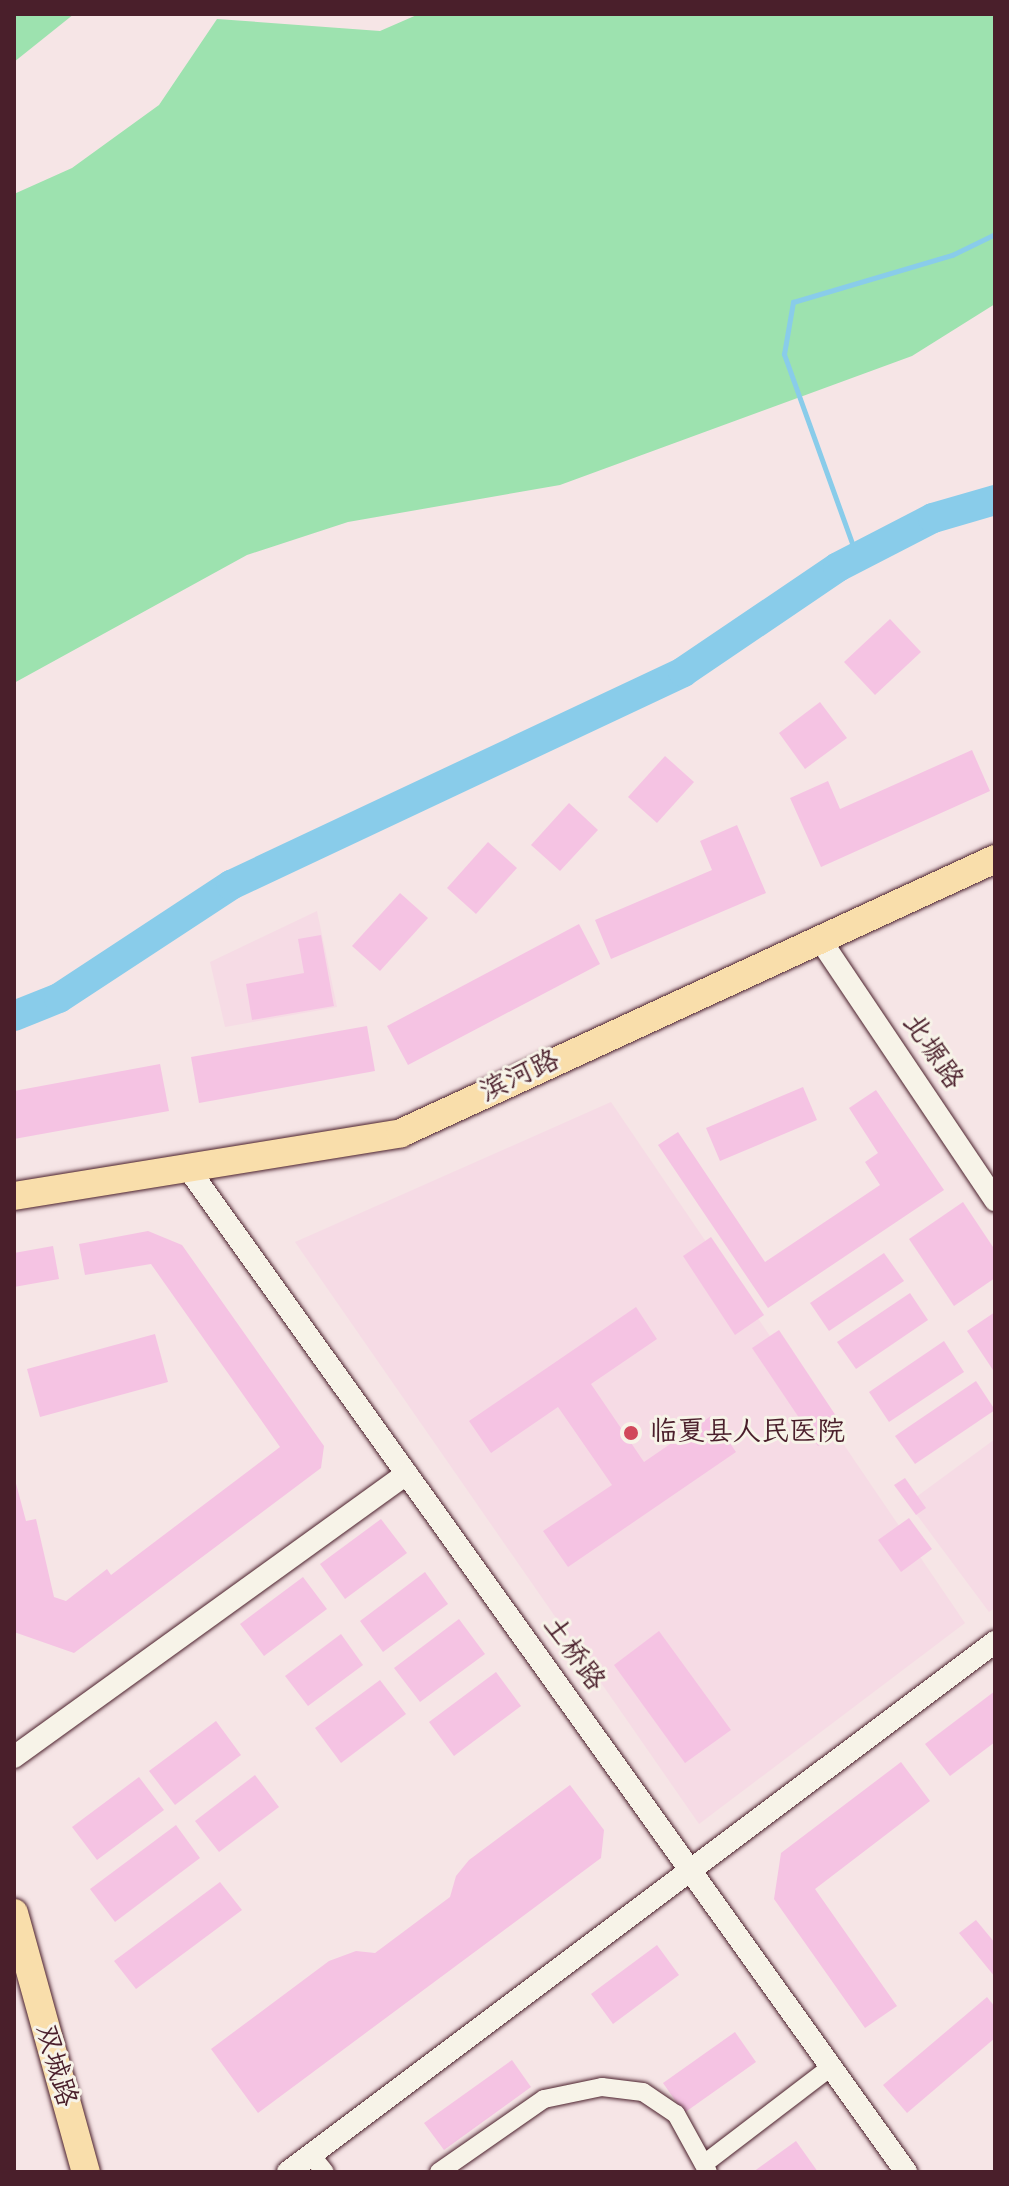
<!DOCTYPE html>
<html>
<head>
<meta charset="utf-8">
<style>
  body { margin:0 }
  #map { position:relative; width:1009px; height:2186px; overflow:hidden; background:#f6e5e6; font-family:Mynerve,"LXGW WenKai TC",sans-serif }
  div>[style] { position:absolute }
  .built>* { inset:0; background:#f6dbe5 }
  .green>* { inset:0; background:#9de2af }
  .stream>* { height:5px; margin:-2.5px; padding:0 2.5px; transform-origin:2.5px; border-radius:2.5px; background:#89ccea }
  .river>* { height:30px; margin:-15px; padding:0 15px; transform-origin:15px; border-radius:15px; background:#89ccea }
  .building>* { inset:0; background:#f5c3e3 }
  .roads { filter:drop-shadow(0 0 2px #4a1f2b) drop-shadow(0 0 2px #4a1f2b) }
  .minor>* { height:18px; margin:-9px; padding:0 9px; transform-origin:9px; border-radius:9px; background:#f7f3e8 }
  .tertiary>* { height:22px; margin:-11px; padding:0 11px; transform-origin:11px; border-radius:11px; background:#f7f3e8 }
  .primary>* { height:28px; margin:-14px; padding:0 14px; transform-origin:14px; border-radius:14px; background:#f9deab }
  .dots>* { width:22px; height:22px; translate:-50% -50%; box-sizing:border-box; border:4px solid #f7f3e8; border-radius:50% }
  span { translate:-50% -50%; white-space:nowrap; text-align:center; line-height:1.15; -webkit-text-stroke:6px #f7f3e8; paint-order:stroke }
  .street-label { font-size:28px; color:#4a1f2b }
  .poi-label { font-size:28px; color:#4a1f2b }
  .left { translate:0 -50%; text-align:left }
  .frame { position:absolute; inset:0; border:16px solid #4a1f2b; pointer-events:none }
</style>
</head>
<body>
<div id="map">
  <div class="built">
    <i style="clip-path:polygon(317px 911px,337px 1007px,225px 1027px,210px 962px)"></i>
    <i style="clip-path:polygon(611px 1102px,965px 1623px,699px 1824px,295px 1242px)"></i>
    <i style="clip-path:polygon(995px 1439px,995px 1608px,989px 1612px,908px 1503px)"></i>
  </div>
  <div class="green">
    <i style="clip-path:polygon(14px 14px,74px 14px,14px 62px)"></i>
    <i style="clip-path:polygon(419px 14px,995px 14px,995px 304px,912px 356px,560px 485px,348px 522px,247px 555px,14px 683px,14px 194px,72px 168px,159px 105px,217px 19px,380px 31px)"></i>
  </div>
  <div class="stream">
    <i style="left:857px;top:557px;width:216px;rotate:-109.8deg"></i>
    <i style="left:784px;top:354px;width:53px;rotate:-80.2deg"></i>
    <i style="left:793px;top:302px;width:166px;rotate:-16.5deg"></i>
    <i style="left:952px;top:255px;width:48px;rotate:-26deg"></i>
  </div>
  <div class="river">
    <i style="left:14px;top:1016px;width:48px;rotate:-21.8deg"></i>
    <i style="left:59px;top:998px;width:206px;rotate:-33.3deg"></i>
    <i style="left:231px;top:885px;width:500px;rotate:-25.2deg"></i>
    <i style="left:683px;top:672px;width:187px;rotate:-34.1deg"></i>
    <i style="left:838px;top:567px;width:107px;rotate:-27.3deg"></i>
    <i style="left:933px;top:518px;width:65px;rotate:-16.2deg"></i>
  </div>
  <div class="building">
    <i style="clip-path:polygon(890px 619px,921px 652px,875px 695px,844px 662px)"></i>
    <i style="clip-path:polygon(820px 702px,847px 738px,805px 769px,779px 733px)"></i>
    <i style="clip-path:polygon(972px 750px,990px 791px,821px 867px,790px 798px,828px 781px,840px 809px)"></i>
    <i style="clip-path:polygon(665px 756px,694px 782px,657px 823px,628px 797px)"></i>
    <i style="clip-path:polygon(569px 803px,598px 830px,560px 871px,531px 845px)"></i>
    <i style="clip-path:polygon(737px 825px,766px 893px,611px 959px,595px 920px,712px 870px,700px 841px)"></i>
    <i style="clip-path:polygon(488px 842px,517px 868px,476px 914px,447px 888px)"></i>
    <i style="clip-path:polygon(400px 893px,428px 918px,380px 971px,352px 946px)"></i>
    <i style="clip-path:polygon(579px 924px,600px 964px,408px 1065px,387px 1026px)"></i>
    <i style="clip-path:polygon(321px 935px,334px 1006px,252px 1020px,246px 984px,304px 973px,298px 939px)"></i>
    <i style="clip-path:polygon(367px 1026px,375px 1071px,199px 1103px,191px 1057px)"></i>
    <i style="clip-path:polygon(160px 1064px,169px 1111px,14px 1139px,14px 1091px)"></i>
    <i style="clip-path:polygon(803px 1087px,817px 1120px,720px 1161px,706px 1128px)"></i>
    <i style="clip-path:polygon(876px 1090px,944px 1190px,768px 1308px,658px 1145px,678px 1132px,765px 1262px,880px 1185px,865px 1162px,878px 1153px,849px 1108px)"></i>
    <i style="clip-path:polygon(963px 1202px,995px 1250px,995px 1278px,954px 1306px,909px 1239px)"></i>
    <i style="clip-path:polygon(148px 1231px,182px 1245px,324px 1446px,321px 1468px,74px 1653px,14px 1632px,14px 1476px,26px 1521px,36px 1519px,54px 1597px,66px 1601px,107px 1569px,111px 1575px,280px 1447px,151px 1264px,85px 1275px,79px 1244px)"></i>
    <i style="clip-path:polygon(711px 1237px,764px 1315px,735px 1335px,683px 1256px)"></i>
    <i style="clip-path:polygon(53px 1246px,59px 1279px,14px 1287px,14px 1253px)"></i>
    <i style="clip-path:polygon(884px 1253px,904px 1281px,829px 1331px,810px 1303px)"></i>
    <i style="clip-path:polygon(910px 1293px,928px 1320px,856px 1369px,837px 1342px)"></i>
    <i style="clip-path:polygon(636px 1307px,657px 1339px,591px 1384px,644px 1462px,711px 1416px,736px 1452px,568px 1567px,543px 1531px,612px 1485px,558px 1407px,491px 1453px,469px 1421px)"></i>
    <i style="clip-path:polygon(995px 1312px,995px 1373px,967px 1331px)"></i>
    <i style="clip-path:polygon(779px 1330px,844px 1428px,818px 1446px,752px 1348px)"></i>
    <i style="clip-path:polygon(155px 1334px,168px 1382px,40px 1417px,27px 1369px)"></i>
    <i style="clip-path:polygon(944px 1341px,964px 1372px,889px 1422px,869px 1392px)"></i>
    <i style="clip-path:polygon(976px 1381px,995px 1410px,915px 1464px,895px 1436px)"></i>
    <i style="clip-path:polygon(905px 1478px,926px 1508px,916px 1515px,894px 1485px)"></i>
    <i style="clip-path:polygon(909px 1518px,932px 1549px,901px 1572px,878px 1540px)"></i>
    <i style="clip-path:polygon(381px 1519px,407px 1553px,345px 1599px,320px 1564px)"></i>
    <i style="clip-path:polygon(425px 1572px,448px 1604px,383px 1652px,360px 1621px)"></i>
    <i style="clip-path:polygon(303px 1577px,327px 1609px,264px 1656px,240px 1624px)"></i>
    <i style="clip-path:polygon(459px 1619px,485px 1654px,420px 1702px,394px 1668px)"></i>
    <i style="clip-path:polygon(659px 1631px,731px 1730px,685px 1763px,614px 1665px)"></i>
    <i style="clip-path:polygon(341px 1634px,363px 1665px,308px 1706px,285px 1676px)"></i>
    <i style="clip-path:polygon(496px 1672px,521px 1706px,454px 1756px,429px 1722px)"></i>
    <i style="clip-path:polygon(380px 1680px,406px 1714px,341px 1763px,315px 1728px)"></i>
    <i style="clip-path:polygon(995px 1691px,995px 1742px,950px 1776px,925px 1744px)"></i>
    <i style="clip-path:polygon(216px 1721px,241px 1755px,175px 1805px,149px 1771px)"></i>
    <i style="clip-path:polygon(901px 1762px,930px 1801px,815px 1889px,897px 2006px,865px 2028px,774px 1899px,781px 1853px)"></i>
    <i style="clip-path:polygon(255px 1775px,279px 1807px,219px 1852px,195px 1821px)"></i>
    <i style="clip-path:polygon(139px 1777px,164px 1810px,97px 1860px,72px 1827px)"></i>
    <i style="clip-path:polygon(570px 1785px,604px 1830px,601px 1858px,258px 2113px,211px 2049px,329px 1961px,356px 1951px,375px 1953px,450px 1897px,456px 1876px,469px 1860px)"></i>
    <i style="clip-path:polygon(176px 1825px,200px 1858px,115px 1922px,90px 1889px)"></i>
    <i style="clip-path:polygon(220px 1882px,242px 1910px,136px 1989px,114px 1961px)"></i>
    <i style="clip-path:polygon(976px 1920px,995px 1943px,995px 1977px,959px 1933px)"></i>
    <i style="clip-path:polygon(657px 1945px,679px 1975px,613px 2024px,591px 1994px)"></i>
    <i style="clip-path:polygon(987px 1997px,995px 2007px,995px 2038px,907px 2113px,883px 2085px)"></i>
    <i style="clip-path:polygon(735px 2032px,756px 2062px,684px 2113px,663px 2083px)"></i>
    <i style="clip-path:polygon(512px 2060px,531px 2087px,444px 2150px,424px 2123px)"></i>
    <i style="clip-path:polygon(796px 2141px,818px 2172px,753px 2172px)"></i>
  </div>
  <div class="roads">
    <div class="minor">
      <i style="left:311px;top:2155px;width:22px;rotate:51deg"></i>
      <i style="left:704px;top:2164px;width:160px;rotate:-37.4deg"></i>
      <i style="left:439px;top:2172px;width:128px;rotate:-34.8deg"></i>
      <i style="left:544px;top:2099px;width:59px;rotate:-11.7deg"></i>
      <i style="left:602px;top:2087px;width:41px;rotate:7deg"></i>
      <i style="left:643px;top:2092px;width:40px;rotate:34deg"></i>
      <i style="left:676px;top:2114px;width:66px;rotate:61.1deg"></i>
    </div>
    <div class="tertiary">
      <i style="left:819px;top:938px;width:316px;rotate:56.1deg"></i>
      <i style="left:190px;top:1171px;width:1231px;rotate:54.42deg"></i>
      <i style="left:14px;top:1757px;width:484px;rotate:-35.8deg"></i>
      <i style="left:288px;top:2172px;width:884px;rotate:-36.86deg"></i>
    </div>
    <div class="primary">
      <i style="left:14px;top:1196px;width:392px;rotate:-9.2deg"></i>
      <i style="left:401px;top:1133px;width:654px;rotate:-24.76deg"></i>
      <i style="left:14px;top:1913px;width:269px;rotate:74.5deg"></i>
    </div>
  </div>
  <div class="dots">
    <i style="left:631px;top:1433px;background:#d1495b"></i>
  </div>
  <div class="street-label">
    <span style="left:932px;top:1052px;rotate:56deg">北塬路</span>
    <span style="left:520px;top:1077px;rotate:-25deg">滨河路</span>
    <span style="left:573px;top:1654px;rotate:54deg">土桥路</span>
    <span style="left:55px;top:2066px;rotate:74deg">双城路</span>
  </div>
  <div class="poi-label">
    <span class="left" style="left:649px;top:1433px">临夏县人民医院</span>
  </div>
  <div class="frame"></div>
</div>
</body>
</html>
